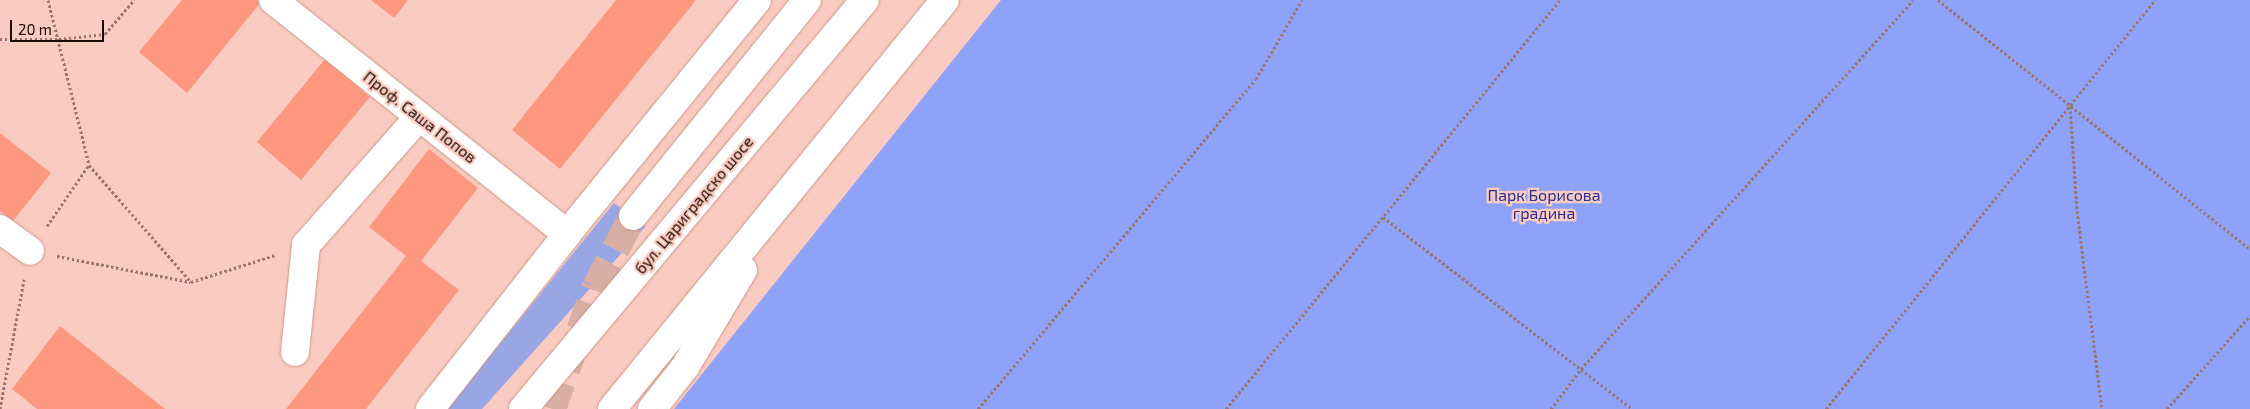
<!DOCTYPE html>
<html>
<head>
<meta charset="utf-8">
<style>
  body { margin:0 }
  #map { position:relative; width:2250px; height:409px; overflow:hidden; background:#facbc0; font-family:"Exo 2",sans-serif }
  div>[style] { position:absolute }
  .green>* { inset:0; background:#98a7e4 }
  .forest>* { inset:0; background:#8fa2f9 }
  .building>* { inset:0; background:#fd9780 }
  .highway-tunnel>* { height:28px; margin-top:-14px; transform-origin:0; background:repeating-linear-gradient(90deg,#d9aea4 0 28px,transparent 0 42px) }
  .path>* { height:3px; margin-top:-1.5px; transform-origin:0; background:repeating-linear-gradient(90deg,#98766e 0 2.5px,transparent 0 5px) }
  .roads { filter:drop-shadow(0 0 1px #cd9689) drop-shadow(0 0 1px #cd9689) }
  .minor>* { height:28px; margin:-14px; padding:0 14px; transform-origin:14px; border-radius:14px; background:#fff }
  .highway>* { height:28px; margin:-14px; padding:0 14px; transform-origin:14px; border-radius:14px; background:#fff }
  span { translate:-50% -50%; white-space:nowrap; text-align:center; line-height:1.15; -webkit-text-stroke:4.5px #facbc0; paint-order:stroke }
  .street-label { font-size:16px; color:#1d0a06 }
  .park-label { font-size:16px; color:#2a2f91 }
  .scale { position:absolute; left:10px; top:20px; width:94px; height:22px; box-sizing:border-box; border:2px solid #1d0a06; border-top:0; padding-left:6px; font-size:15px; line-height:18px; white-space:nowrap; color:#1d0a06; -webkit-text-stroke:4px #facbc0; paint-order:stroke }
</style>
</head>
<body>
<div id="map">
  <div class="green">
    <i style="clip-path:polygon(614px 203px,646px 226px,482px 409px,447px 409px)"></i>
  </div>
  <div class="forest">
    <i style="clip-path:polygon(1001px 0,2250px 0,2250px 409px,674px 409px)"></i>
  </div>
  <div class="building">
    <i style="clip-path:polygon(182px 0,257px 0,260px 3px,187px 93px,139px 52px)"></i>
    <i style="clip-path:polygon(371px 0,408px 0,394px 18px)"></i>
    <i style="clip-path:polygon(616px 0,696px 0,560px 169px,512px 130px)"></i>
    <i style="clip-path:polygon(325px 59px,370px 97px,301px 180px,257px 142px)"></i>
    <i style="clip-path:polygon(0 133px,51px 173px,13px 221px,0 211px)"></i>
    <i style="clip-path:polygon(429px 149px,478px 188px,421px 261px,459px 290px,366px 409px,286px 409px,406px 256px,369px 227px)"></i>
    <i style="clip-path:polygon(60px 326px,165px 409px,37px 409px,12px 389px)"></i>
  </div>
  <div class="highway-tunnel">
    <i style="left:552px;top:409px;width:130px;rotate:-70.2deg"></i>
    <i style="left:596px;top:287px;width:80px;rotate:-62.5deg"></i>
  </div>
  <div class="path">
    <i style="left:48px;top:0;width:170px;rotate:76deg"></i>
    <i style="left:89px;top:165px;width:155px;rotate:48.9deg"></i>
    <i style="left:1938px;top:0;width:399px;rotate:38.6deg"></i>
    <i style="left:0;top:39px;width:59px"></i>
    <i style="left:59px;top:39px;width:46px;rotate:-6.2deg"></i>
    <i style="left:105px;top:34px;width:45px;rotate:-49.5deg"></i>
    <i style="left:2070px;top:106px;width:105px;rotate:86.2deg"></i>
    <i style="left:2077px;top:211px;width:200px;rotate:82.8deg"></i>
    <i style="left:1383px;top:217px;width:314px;rotate:37.6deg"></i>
    <i style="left:47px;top:226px;width:74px;rotate:-55.5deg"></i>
    <i style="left:57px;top:256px;width:136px;rotate:11deg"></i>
    <i style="left:191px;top:282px;width:88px;rotate:-17.8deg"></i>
    <i style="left:0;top:409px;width:132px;rotate:-79.5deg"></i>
    <i style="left:978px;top:409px;width:431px;rotate:-49.9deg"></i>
    <i style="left:1256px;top:79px;width:91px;rotate:-59.8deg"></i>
    <i style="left:1226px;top:409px;width:528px;rotate:-50.76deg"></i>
    <i style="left:1551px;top:409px;width:50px;rotate:-53.1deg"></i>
    <i style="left:1581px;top:369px;width:496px;rotate:-48deg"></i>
    <i style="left:1826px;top:409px;width:525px;rotate:-51.19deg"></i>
    <i style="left:2167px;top:409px;width:125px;rotate:-48.3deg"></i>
  </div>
  <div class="roads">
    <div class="minor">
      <i style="left:273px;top:0;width:376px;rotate:38.5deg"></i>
      <i style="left:0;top:229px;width:37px;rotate:36deg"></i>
      <i style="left:295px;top:352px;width:108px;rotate:-84.1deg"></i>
      <i style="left:306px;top:245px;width:171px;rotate:-48.6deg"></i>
      <i style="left:430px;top:409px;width:222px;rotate:-51.9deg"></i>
      <i style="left:567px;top:234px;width:301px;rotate:-50.9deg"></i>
    </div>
    <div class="highway">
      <i style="left:633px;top:216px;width:277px;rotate:-51.1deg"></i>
      <i style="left:523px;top:409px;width:533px;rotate:-50.1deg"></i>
      <i style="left:612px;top:409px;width:527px;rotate:-50.85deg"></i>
      <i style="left:652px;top:409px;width:53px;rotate:-51.8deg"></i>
      <i style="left:685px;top:367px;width:113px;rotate:-59.1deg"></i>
    </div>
  </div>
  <div class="street-label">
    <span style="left:420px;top:117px;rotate:38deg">Проф. Саша Попов</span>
    <span style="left:694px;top:205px;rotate:-50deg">бул. Цариградско шосе</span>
  </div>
  <div class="park-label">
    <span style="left:1544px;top:204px">Парк Борисова<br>градина</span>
  </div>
  <div class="scale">20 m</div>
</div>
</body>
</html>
